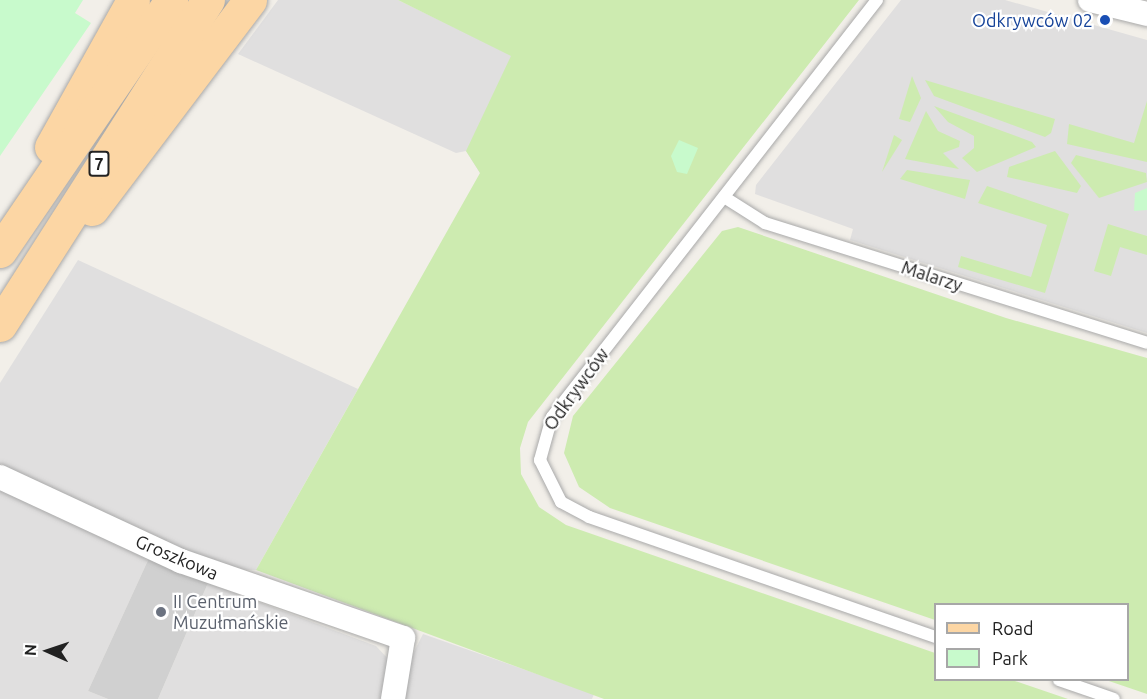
<!DOCTYPE html>
<html>
<head>
<meta charset="utf-8">
<style>
  body { margin:0 }
  #map { position:relative; width:1147px; height:699px; overflow:hidden; background:#f2efe9; font-family:Ubuntu,sans-serif }
  div>[style] { position:absolute }
  .residential>* { inset:0; background:#e0dfdf }
  .religious>* { inset:0; background:#d0d0d0 }
  .grass>* { inset:0; background:#cdebb0 }
  .park>* { inset:0; background:#c8facc }
  .roads { filter:drop-shadow(0 0 2px #a9a9a9) drop-shadow(0 0 2px #a9a9a9) }
  .lane>* { height:12px; margin:-6px; padding:0 6px; transform-origin:6px; border-radius:6px; background:#fff }
  .street>* { height:24px; margin:-12px; padding:0 12px; transform-origin:12px; border-radius:12px; background:#fff }
  .primary>* { height:33px; margin:-16.5px; padding:0 16.5px; transform-origin:16.5px; border-radius:16.5px; background:#fcd6a4 }
  .dots>* { width:16px; height:16px; translate:-50% -50%; box-sizing:border-box; border:3px solid #fff; border-radius:50% }
  span { translate:-50% -50%; white-space:nowrap; text-align:center; line-height:1.15; -webkit-text-stroke:4.5px #fff; paint-order:stroke }
  .shield-label span { padding:2px 4px; background:#fff; border:2px solid; border-radius:4px; -webkit-text-stroke-width:0 }
  .shield-label { font-size:16px; color:#222; font-weight:700 }
  .transit-label { font-size:18px; color:#164399 }
  .right { translate:-100% -50%; text-align:right }
  .street-label { font-size:18px; color:#222 }
  .worship-label { font-size:18px; color:#5b616d }
  .left { translate:0 -50%; text-align:left }
  .legend { position:absolute; left:934px; top:603px; width:195px; height:78px; box-sizing:border-box; background:#fff; border:2px solid #a7a7a7; margin:0; padding:8px 10px; list-style:none; font-size:18px; color:#222 }
  .legend li { display:flex; align-items:center; gap:12px; height:30px }
  .legend b { width:30px; border:2px solid #a7a7a7 }
  .north { position:absolute; left:18px; top:621px; width:60px; height:60px; -webkit-text-stroke:4px #fff; paint-order:stroke; rotate:273deg; font-size:16px; font-weight:700; line-height:24px; text-align:center; color:#222 }
  .north::after { content:''; display:block; margin:auto; width:21px; height:27px; background:#222; clip-path:polygon(50% 0,100% 100%,50% 72%,0 100%) }
</style>
</head>
<body>
<div id="map">
  <div class="residential">
    <i style="clip-path:polygon(278px 0,398px 0,511px 55px,538px 0,480px 173px,466px 151px,456px 153px,238px 54px)"></i>
    <i style="clip-path:polygon(901px 0,1005px 0,1147px 40px,1147px 333px,850px 240px,853px 229px,755px 194px,756px 185px)"></i>
    <i style="clip-path:polygon(78px 260px,358px 389px,256px 570px,225px 569px,0 464px,0 383px)"></i>
    <i style="clip-path:polygon(0 488px,149px 558px,88px 691px,108px 699px,0 699px)"></i>
    <i style="clip-path:polygon(208px 583px,376px 646px,391px 662px,387px 699px,158px 699px)"></i>
    <i style="clip-path:polygon(423px 634px,594px 694px,592px 699px,403px 699px,407px 666px)"></i>
  </div>
  <div class="religious">
    <i style="clip-path:polygon(149px 558px,208px 583px,158px 699px,108px 699px,88px 691px)"></i>
  </div>
  <div class="grass">
    <i style="clip-path:polygon(398px 0,859px 0,528px 422px,520px 448px,521px 474px,539px 507px,566px 525px,935px 653px,936px 680px,1012px 680px,1068px 699px,604px 699px,256px 570px,480px 173px,466px 151px,511px 56px)"></i>
    <i style="clip-path:polygon(912px 76px,921px 98px,910px 122px,899px 119px)"></i>
    <i style="clip-path:polygon(925px 80px,1055px 119px,1051px 133px,1045px 137px,934px 96px)"></i>
    <i style="clip-path:polygon(1147px 101px,1147px 162px,1067px 144px,1069px 124px,1134px 143px)"></i>
    <i style="clip-path:polygon(934px 106px,1032px 142px,1036px 147px,977px 172px,962px 158px,974px 148px,974px 136px,948px 122px)"></i>
    <i style="clip-path:polygon(926px 111px,938px 131px,960px 141px,959px 147px,943px 153px,959px 169px,905px 159px)"></i>
    <i style="clip-path:polygon(894px 135px,902px 140px,882px 172px)"></i>
    <i style="clip-path:polygon(1055px 151px,1081px 186px,1077px 193px,1007px 177px,1009px 167px)"></i>
    <i style="clip-path:polygon(1076px 155px,1146px 173px,1147px 182px,1099px 198px,1071px 163px)"></i>
    <i style="clip-path:polygon(907px 170px,970px 180px,965px 199px,900px 179px)"></i>
    <i style="clip-path:polygon(987px 186px,1069px 214px,1045px 293px,958px 267px,961px 256px,1031px 277px,1047px 225px,978px 203px)"></i>
    <i style="clip-path:polygon(1108px 224px,1147px 236px,1147px 255px,1120px 247px,1111px 276px,1094px 271px)"></i>
    <i style="clip-path:polygon(738px 227px,1006px 318px,1147px 358px,1147px 694px,1106px 680px,1128px 680px,1128px 604px,936px 604px,935px 620px,610px 508px,579px 487px,564px 453px,573px 416px,722px 231px)"></i>
  </div>
  <div class="park">
    <i style="clip-path:polygon(0 0,83px 0,75px 13px,91px 23px,0 156px)"></i>
    <i style="clip-path:polygon(679px 140px,698px 148px,687px 174px,677px 172px,671px 156px)"></i>
    <i style="clip-path:polygon(1147px 188px,1147px 210px,1134px 211px,1135px 193px)"></i>
  </div>
  <div class="roads">
    <div class="lane">
      <i style="left:877px;top:0;width:529px;rotate:127.93deg"></i>
      <i style="left:552px;top:417px;width:45px;rotate:105.6deg"></i>
      <i style="left:540px;top:460px;width:47px;rotate:63.4deg"></i>
      <i style="left:561px;top:502px;width:32px;rotate:28deg"></i>
      <i style="left:589px;top:517px;width:367px;rotate:19.1deg"></i>
      <i style="left:724px;top:197px;width:49px;rotate:32.4deg"></i>
      <i style="left:765px;top:223px;width:400px;rotate:17.4deg"></i>
      <i style="left:1059px;top:680px;width:58px;rotate:19.1deg"></i>
    </div>
    <div class="street">
      <i style="left:1090px;top:0;width:59px;rotate:13.8deg"></i>
      <i style="left:0;top:477px;width:200px;rotate:24.9deg"></i>
      <i style="left:181px;top:561px;width:235px;rotate:19.1deg"></i>
      <i style="left:403px;top:638px;width:62px;rotate:99.3deg"></i>
    </div>
    <div class="primary">
      <i style="left:51px;top:147px;width:168px;rotate:-60.8deg"></i>
      <i style="left:92px;top:209px;width:262px;rotate:-52.9deg"></i>
      <i style="left:0;top:251px;width:304px;rotate:-55.7deg"></i>
      <i style="left:0;top:325px;width:386px;rotate:-57.4deg"></i>
    </div>
  </div>
  <div class="dots">
    <i style="left:1105px;top:20px;background:#1a4fb4"></i>
    <i style="left:161px;top:612px;background:#6b7280"></i>
  </div>
  <div class="shield-label">
    <span style="left:99px;top:164px">7</span>
  </div>
  <div class="transit-label">
    <span class="right" style="left:1093px;top:20px">Odkrywców 02</span>
  </div>
  <div class="street-label">
    <span style="left:932px;top:276px;rotate:18deg">Malarzy</span>
    <span style="left:576px;top:389px;rotate:-54deg">Odkrywców</span>
    <span style="left:177px;top:557px;rotate:23deg">Groszkowa</span>
  </div>
  <div class="worship-label">
    <span class="left" style="left:173px;top:612px">II Centrum<br>Muzułmańskie</span>
  </div>
  <ul class="legend">
  <li><b style="height:8px;background:#fcd6a4"></b>Road</li>
  <li><b style="height:16px;background:#c8facc"></b>Park</li>
  </ul>
  <div class="north">N</div>
</div>
</body>
</html>
